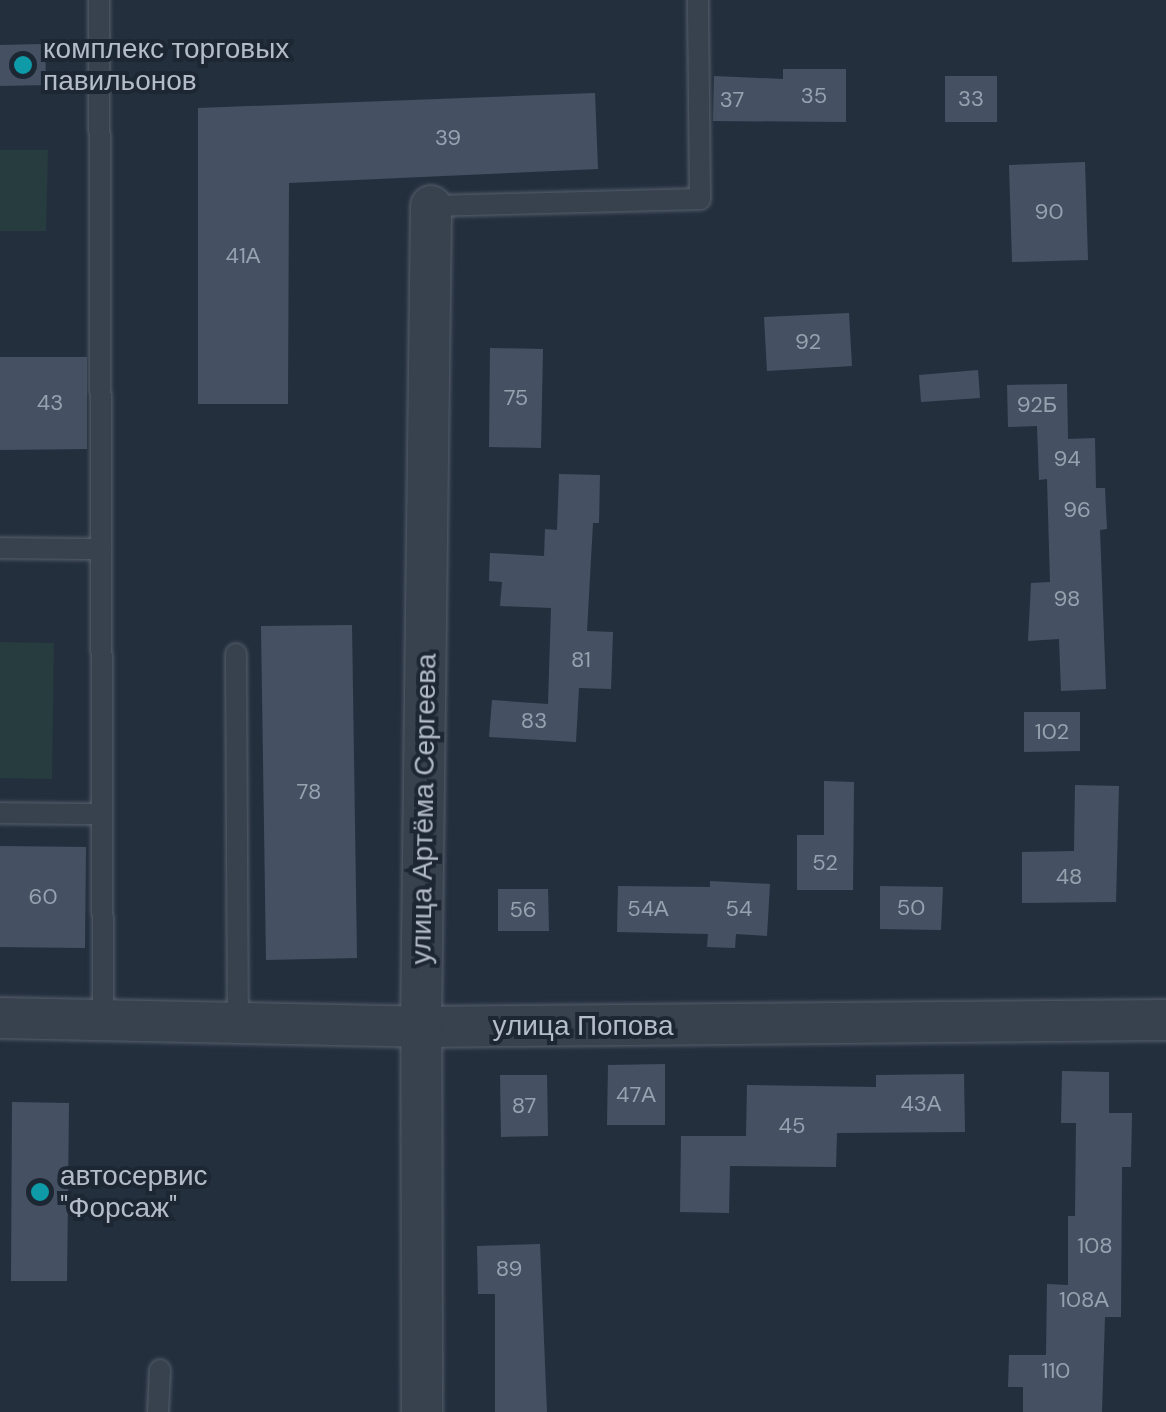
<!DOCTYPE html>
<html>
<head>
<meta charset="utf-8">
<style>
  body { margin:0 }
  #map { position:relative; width:1166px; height:1412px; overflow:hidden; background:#242f3e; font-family:"DM Sans",sans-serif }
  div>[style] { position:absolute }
  .green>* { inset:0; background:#263c3f }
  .building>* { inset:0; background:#455162 }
  .roads { filter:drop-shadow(0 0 2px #565f6c) drop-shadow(0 0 2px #565f6c) }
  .service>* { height:20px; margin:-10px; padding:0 10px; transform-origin:10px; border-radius:10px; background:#38414e }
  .minor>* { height:40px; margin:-20px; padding:0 20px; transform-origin:20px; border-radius:20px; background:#38414e }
  .dots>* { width:28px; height:28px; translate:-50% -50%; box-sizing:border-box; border:5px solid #1d2633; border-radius:50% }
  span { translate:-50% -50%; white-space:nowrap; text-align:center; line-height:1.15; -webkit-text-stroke:8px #1d2633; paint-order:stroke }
  .number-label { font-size:22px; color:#98a1af }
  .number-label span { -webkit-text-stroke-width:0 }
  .poi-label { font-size:28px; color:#b4bcc9 }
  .left { translate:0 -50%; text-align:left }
  .street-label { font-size:28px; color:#b4bcc9 }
</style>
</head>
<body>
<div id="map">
  <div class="green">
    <i style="clip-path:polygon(0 150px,48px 150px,46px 231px,0 231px)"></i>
    <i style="clip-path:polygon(0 642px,54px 643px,52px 779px,0 778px)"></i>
  </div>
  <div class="building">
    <i style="clip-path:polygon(45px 44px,46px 85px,0 86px,0 45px)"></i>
    <i style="clip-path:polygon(783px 69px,846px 69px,846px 122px,713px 121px,714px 76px,783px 79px)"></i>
    <i style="clip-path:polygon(945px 76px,997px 76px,997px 122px,945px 122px)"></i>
    <i style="clip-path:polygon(595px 93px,598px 169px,289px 183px,288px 404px,198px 404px,198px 108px)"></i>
    <i style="clip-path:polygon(1085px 162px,1088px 260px,1012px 262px,1009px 165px)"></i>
    <i style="clip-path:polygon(849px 313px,852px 366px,767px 371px,764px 317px)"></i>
    <i style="clip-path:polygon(490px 348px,543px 349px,541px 448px,489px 447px)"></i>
    <i style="clip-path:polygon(0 357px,87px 357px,87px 449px,0 450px)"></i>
    <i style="clip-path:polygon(978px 370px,980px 398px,921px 402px,919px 375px)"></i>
    <i style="clip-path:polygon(1067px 384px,1068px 439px,1095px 438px,1096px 488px,1105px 488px,1107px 529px,1100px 530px,1106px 689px,1061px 691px,1059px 639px,1028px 641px,1031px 583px,1050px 582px,1047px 479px,1039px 480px,1037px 426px,1008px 427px,1007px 385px)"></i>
    <i style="clip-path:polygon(559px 474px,600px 475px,599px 523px,593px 523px,587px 631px,613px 632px,611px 689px,579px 688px,576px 742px,489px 737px,492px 700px,548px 704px,551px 608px,500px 606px,502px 582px,489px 581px,490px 553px,544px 556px,545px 529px,557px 530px)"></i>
    <i style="clip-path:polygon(352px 625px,357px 958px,266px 960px,261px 626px)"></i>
    <i style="clip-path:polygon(1024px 712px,1080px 712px,1080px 751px,1024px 752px)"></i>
    <i style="clip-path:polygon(824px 781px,854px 782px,853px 890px,797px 890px,797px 835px,824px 835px)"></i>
    <i style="clip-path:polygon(1075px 785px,1119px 786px,1116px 902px,1022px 903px,1022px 852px,1074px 851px)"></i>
    <i style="clip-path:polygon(0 846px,86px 847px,85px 948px,0 947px)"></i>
    <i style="clip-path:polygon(710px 881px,770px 884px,767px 936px,736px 934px,735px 948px,707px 947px,708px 934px,617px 932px,618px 886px,710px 887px)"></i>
    <i style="clip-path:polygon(880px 886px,943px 887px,941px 930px,880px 929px)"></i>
    <i style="clip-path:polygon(498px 889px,548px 889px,549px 931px,498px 931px)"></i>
    <i style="clip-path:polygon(665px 1064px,665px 1125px,607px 1125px,608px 1065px)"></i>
    <i style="clip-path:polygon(1062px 1071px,1109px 1072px,1109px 1113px,1132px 1113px,1131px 1167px,1122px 1167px,1121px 1317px,1105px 1317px,1102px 1412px,1023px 1412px,1023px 1387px,1008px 1387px,1009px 1355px,1046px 1355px,1047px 1284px,1068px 1285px,1068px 1216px,1075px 1216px,1076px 1123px,1061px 1123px)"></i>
    <i style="clip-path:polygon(964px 1074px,965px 1132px,837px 1133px,836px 1167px,730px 1166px,729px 1213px,680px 1212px,681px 1136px,746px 1136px,747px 1085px,876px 1087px,876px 1075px)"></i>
    <i style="clip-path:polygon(500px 1075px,547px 1075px,548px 1136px,501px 1137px)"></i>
    <i style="clip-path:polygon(12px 1102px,69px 1103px,67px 1281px,11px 1281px)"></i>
    <i style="clip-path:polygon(540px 1244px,547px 1412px,495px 1412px,495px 1294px,478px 1294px,477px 1246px)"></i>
  </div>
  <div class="roads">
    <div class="service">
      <i style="left:99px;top:0;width:1020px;rotate:89.78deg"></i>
      <i style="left:431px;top:206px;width:269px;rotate:-1.5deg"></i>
      <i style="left:700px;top:199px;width:199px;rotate:-90.6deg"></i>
      <i style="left:0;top:548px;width:101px;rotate:0.6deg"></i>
      <i style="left:236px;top:654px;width:369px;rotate:89.7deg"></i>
      <i style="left:0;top:813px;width:102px;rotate:0.6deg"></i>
      <i style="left:158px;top:1412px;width:42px;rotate:-87.3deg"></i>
    </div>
    <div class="minor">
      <i style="left:0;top:1018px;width:421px;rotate:1.2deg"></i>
      <i style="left:421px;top:1027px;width:745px;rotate:-0.54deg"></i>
      <i style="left:422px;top:1412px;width:385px;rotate:-90.1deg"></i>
      <i style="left:421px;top:1027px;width:821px;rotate:-89.3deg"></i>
    </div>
  </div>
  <div class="dots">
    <i style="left:23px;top:65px;background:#0f9aa8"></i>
    <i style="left:40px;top:1192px;background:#0f9aa8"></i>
  </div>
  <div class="number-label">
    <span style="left:814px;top:96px">35</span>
    <span style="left:971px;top:99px">33</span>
    <span style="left:732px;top:100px">37</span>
    <span style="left:448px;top:138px">39</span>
    <span style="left:1049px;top:212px">90</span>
    <span style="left:243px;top:256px">41А</span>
    <span style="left:808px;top:342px">92</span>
    <span style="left:516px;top:398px">75</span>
    <span style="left:50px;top:403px">43</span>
    <span style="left:1037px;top:405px">92Б</span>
    <span style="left:1067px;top:459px">94</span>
    <span style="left:1077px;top:510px">96</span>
    <span style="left:1067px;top:599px">98</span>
    <span style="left:581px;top:660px">81</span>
    <span style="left:534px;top:721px">83</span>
    <span style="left:1052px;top:732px">102</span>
    <span style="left:309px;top:792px">78</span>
    <span style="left:825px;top:863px">52</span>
    <span style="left:1069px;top:877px">48</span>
    <span style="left:43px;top:897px">60</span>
    <span style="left:911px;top:908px">50</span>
    <span style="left:648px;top:909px">54А</span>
    <span style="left:739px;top:909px">54</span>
    <span style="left:523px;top:910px">56</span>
    <span style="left:636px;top:1095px">47А</span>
    <span style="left:921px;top:1104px">43А</span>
    <span style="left:524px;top:1106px">87</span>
    <span style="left:792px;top:1126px">45</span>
    <span style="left:1095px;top:1246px">108</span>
    <span style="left:509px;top:1269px">89</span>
    <span style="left:1084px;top:1300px">108А</span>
    <span style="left:1056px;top:1371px">110</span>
  </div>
  <div class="poi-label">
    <span class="left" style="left:43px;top:65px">комплекс торговых<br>павильонов</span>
    <span class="left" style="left:60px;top:1192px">автосервис<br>"Форсаж"</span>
  </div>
  <div class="street-label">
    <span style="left:424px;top:809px;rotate:-89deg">улица Артёма Сергеева</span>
    <span style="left:583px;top:1026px">улица Попова</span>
  </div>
</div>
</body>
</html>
